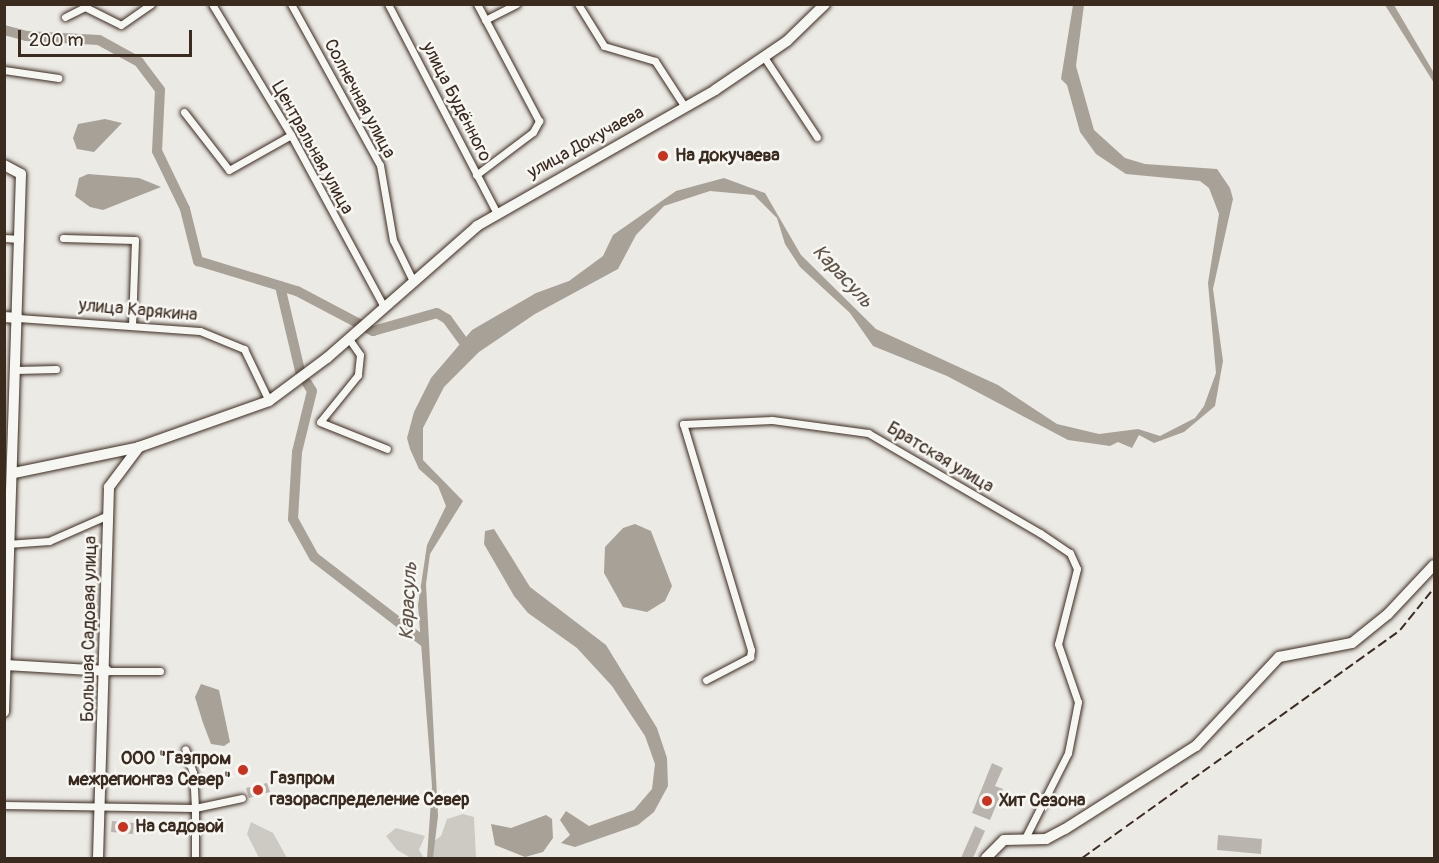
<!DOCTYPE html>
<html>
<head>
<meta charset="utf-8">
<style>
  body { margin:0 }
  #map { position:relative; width:1439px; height:863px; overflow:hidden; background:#ebeae5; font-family:Pangolin,sans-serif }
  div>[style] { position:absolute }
  .green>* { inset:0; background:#cdcac4 }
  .water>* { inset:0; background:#a8a198 }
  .river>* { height:10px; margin:-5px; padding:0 5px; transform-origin:5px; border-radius:5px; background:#a8a198 }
  .building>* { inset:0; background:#bab4ae }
  .roads { filter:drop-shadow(0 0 2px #3b2a1e) drop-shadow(0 0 2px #3b2a1e) }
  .street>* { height:7px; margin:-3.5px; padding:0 3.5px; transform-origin:3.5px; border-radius:3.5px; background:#f6f6f2 }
  .secondary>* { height:10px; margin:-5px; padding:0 5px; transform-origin:5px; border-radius:5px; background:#f6f6f2 }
  .rail>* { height:1.5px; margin-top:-0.75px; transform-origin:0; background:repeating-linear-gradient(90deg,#3b2a1e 0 9px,transparent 0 13.5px) }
  .dots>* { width:16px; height:16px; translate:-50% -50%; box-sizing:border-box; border:3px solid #f6f6f2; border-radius:50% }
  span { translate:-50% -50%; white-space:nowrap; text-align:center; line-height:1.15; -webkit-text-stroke:5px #f6f6f2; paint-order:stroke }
  .street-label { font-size:18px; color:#3b2a1e }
  .poi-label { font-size:18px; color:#3b2a1e; font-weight:700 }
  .left { translate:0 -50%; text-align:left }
  .right { translate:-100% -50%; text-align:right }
  .water-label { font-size:20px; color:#615449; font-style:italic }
  .frame { position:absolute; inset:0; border:6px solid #3b2a1e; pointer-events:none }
  .scale { position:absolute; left:18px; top:30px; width:174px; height:27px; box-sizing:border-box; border:3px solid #3b2a1e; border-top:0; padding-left:8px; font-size:18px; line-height:21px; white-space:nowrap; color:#3b2a1e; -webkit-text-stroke:4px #f6f6f2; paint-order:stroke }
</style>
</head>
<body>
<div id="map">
  <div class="green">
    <i style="clip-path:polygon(463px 814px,474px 817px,476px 858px,433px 858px,433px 842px,441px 836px,447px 819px)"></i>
    <i style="clip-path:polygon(251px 822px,273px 833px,287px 858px,259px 858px,247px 834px)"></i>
    <i style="clip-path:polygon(396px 828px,425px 836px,419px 850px,424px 858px,411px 858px,397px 850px,386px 836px)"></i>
  </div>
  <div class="water">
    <i style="clip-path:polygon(1073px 5px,1084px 5px,1076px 66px,1094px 130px,1125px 158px,1145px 164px,1217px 169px,1230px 188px,1233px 199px,1213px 289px,1223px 361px,1215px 406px,1184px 432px,1154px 443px,1139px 435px,1132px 448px,1118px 442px,1110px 446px,1068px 440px,947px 376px,873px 346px,850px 313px,800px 267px,785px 244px,777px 218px,754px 195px,710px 191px,664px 206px,636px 235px,618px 269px,535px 314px,479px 352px,444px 387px,423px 428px,423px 460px,463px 501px,430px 554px,426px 584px,438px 816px,433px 858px,427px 858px,432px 786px,418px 605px,427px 545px,446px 506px,438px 486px,419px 469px,410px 449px,407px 438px,414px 412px,431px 378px,472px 330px,536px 293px,569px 281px,603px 256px,613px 235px,676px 191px,724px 178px,765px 193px,801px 255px,876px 329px,998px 385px,1057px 424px,1099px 434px,1138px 429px,1160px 436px,1195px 418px,1204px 406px,1216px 373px,1208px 283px,1219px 214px,1209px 188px,1200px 181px,1126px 174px,1096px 154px,1080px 132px,1067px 85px,1061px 79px)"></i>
    <i style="clip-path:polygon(1385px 5px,1394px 5px,1434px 73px,1434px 83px)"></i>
    <i style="clip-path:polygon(105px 119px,122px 123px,94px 152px,77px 149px,73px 138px,78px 124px)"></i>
    <i style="clip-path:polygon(88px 174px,139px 178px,161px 187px,103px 210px,90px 207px,75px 196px,79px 178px)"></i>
    <i style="clip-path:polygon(635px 524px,651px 531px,672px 586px,665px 601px,647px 612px,623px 607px,604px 573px,605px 547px,623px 528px)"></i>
    <i style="clip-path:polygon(494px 529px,530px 587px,606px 645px,657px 728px,667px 758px,668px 786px,654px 812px,638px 825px,575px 847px,561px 843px,570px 835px,560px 820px,566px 811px,589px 826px,634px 810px,652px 789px,655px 764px,645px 736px,612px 686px,577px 648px,528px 613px,514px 596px,484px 544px,485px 531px)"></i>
    <i style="clip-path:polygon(201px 684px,219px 690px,230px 742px,224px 746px,211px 744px,203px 723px,195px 697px)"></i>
    <i style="clip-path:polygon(546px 815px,552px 819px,553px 838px,543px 852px,525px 857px,495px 845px,491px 824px,511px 828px)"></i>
  </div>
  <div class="river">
    <i style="left:4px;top:30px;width:23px;rotate:15deg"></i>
    <i style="left:26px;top:36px;width:73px;rotate:3.1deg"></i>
    <i style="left:99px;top:40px;width:46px;rotate:28.8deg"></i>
    <i style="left:139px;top:62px;width:35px;rotate:53deg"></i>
    <i style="left:160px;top:90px;width:61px;rotate:92.8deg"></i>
    <i style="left:157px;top:151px;width:64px;rotate:64.2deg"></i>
    <i style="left:185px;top:209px;width:54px;rotate:76deg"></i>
    <i style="left:198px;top:261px;width:103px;rotate:16.9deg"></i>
    <i style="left:297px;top:291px;width:86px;rotate:27.8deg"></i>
    <i style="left:373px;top:331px;width:66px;rotate:-15.7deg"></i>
    <i style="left:437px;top:313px;width:12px;rotate:31deg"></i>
    <i style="left:447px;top:319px;width:37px;rotate:54deg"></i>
    <i style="left:280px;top:286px;width:91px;rotate:76.7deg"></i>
    <i style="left:307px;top:383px;width:9px;rotate:58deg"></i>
    <i style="left:312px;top:391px;width:63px;rotate:103.8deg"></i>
    <i style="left:297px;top:452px;width:67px;rotate:93.4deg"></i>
    <i style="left:293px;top:519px;width:43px;rotate:61.1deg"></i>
    <i style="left:314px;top:557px;width:138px;rotate:37.6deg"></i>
  </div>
  <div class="building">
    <i style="clip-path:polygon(992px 763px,1003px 768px,995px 786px,1003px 789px,990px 820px,972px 813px)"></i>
    <i style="clip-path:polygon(267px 783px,270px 792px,249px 798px,246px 788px)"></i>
    <i style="clip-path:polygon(112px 821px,134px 823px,133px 834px,111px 832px)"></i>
    <i style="clip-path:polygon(975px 826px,985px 831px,973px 858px,961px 858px)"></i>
    <i style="clip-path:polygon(1218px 835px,1262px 839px,1261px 854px,1217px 850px)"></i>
  </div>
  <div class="roads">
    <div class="street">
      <i style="left:212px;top:4px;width:153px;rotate:58.9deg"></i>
      <i style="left:291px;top:135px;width:196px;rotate:61.6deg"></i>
      <i style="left:291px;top:4px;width:184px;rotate:61.1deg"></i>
      <i style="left:380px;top:165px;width:76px;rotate:80.2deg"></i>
      <i style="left:393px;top:240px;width:43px;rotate:64deg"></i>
      <i style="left:388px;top:4px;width:236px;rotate:62.5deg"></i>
      <i style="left:578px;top:4px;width:49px;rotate:58.2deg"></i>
      <i style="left:604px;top:46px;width:53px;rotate:16.4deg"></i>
      <i style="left:655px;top:61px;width:55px;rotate:56.9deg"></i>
      <i style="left:65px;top:17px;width:22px;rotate:-27deg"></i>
      <i style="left:85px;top:7px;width:40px;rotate:26.6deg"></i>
      <i style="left:121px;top:25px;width:37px;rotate:-35deg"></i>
      <i style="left:485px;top:20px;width:35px;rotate:-27deg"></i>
      <i style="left:764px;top:57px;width:96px;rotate:56.5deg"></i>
      <i style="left:4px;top:70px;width:55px;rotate:8.4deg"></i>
      <i style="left:184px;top:112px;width:73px;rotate:52.2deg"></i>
      <i style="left:229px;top:170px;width:71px;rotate:-29.4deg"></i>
      <i style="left:476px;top:175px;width:71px;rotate:-37deg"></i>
      <i style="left:533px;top:132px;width:13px;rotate:-61deg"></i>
      <i style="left:539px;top:121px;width:132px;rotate:-117.9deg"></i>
      <i style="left:4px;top:238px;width:16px;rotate:4deg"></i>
      <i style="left:63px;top:238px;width:72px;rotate:1.6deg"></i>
      <i style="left:135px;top:240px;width:86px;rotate:92deg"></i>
      <i style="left:18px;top:318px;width:182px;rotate:4.1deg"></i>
      <i style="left:200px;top:331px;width:48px;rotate:22.2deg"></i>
      <i style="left:244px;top:349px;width:58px;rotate:64.3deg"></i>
      <i style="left:349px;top:339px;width:19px;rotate:55deg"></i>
      <i style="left:360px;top:355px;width:20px;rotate:96deg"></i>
      <i style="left:358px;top:375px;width:60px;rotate:129deg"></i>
      <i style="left:320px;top:422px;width:72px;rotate:21.9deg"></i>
      <i style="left:16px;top:370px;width:40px;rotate:-1.4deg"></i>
      <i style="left:7px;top:544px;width:42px;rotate:-4.1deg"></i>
      <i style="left:49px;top:541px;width:64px;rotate:-23.8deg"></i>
      <i style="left:107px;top:671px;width:53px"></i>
      <i style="left:706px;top:680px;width:50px;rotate:-27.6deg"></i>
      <i style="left:750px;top:657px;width:7px;rotate:-82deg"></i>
      <i style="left:751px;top:650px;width:236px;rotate:-106.7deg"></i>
      <i style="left:683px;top:424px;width:89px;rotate:-2.6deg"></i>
      <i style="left:772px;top:420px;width:97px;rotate:7.7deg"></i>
      <i style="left:868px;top:433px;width:199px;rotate:30.2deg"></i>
      <i style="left:1040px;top:533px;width:36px;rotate:34deg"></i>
      <i style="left:1070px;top:553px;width:17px;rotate:66deg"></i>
      <i style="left:1077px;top:569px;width:77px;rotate:104.2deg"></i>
      <i style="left:1058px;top:644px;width:61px;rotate:71deg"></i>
      <i style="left:1078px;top:702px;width:52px;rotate:101.1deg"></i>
      <i style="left:1068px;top:753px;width:97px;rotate:116.8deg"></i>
      <i style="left:4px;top:805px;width:191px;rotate:0.9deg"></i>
      <i style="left:195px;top:808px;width:35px;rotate:-93deg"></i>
      <i style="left:193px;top:773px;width:25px;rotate:-108deg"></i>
      <i style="left:195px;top:858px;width:50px;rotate:-90deg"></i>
      <i style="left:195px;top:808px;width:48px;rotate:-12deg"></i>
    </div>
    <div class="secondary">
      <i style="left:4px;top:165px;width:19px;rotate:28deg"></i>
      <i style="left:21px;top:174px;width:538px;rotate:91.81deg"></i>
      <i style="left:4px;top:317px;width:14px;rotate:4deg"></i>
      <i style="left:14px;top:473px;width:128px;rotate:-11.7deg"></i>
      <i style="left:139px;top:447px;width:138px;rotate:-19.5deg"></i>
      <i style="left:269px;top:401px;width:72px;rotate:-36.6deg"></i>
      <i style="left:327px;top:358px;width:200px;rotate:-41.3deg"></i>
      <i style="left:477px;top:226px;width:274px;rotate:-29.7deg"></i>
      <i style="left:715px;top:90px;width:87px;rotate:-34.2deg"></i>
      <i style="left:787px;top:41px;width:53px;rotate:-44.2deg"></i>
      <i style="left:6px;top:665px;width:101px;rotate:3.4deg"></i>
      <i style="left:98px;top:858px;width:371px;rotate:-88.3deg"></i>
      <i style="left:109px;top:487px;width:50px;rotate:-53.1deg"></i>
      <i style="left:986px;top:858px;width:25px;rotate:-45deg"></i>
      <i style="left:1004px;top:840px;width:42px;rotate:-1.4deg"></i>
      <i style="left:1046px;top:839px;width:21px;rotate:-28deg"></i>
      <i style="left:1065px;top:829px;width:155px;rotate:-32.4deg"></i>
      <i style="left:1196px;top:746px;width:122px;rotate:-47deg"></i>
      <i style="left:1279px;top:657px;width:74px;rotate:-10.9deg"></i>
      <i style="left:1352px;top:643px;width:46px;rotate:-38.9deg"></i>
      <i style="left:1388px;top:614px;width:67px;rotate:-46.8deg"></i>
    </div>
  </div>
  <div class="rail">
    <i style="left:1082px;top:858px;width:391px;rotate:-35.6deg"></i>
    <i style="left:1400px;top:630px;width:54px;rotate:-51deg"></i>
  </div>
  <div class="dots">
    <i style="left:663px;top:156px;background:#c8321e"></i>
    <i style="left:243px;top:770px;background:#c8321e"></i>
    <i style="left:258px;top:790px;background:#c8321e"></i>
    <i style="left:987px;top:801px;background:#c8321e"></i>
    <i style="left:123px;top:827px;background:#c8321e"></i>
  </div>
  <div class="street-label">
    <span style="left:359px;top:99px;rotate:62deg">Солнечная улица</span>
    <span style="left:456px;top:102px;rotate:63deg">улица Будённого</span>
    <span style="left:586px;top:143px;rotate:-29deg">улица Докучаева</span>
    <span style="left:312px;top:148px;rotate:61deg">Центральная улица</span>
    <span style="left:138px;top:311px;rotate:5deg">улица Карякина</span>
    <span style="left:940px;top:458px;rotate:31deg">Братская улица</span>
    <span style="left:90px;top:629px;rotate:-89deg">Большая Садовая улица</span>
  </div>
  <div class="poi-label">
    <span class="left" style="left:675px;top:156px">На докучаева</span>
    <span class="right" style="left:231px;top:770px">ООО "Газпром<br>межрегионгаз Север"</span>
    <span class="left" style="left:270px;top:790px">Газпром<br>газораспределение Север</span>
    <span class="left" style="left:999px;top:801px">Хит Сезона</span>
    <span class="left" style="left:135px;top:827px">На садовой</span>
  </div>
  <div class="water-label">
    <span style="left:843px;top:276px;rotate:47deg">Карасуль</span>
    <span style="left:408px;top:601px;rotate:-87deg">Карасуль</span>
  </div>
  <div class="frame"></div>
  <div class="scale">200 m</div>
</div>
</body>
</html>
